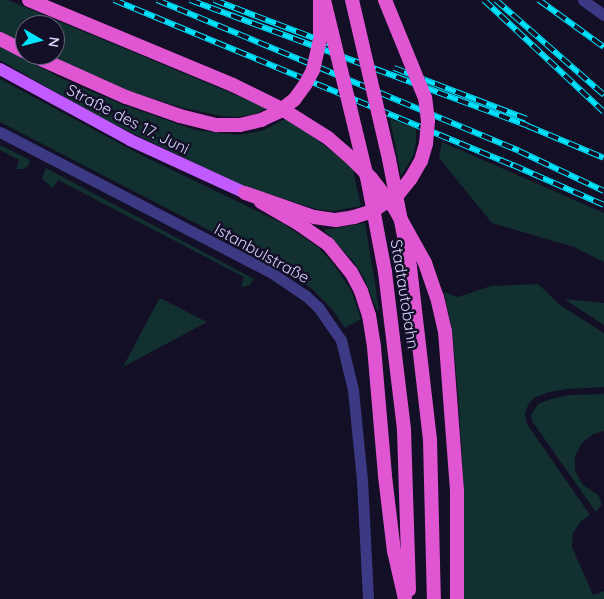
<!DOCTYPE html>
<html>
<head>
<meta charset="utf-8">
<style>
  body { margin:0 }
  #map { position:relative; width:604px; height:599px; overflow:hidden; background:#130f26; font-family:Quicksand,sans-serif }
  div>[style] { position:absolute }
  .green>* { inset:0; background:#12302f }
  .minor>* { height:11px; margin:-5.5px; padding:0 5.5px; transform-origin:5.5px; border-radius:5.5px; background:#3d3a85 }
  .primary>* { height:12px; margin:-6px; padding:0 6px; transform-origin:6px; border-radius:6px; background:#c25bff }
  .trunk>* { height:14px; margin:-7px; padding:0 7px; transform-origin:7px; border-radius:7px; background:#e055d1 }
  .rail>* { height:5.5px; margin-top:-2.75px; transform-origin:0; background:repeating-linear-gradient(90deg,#130f26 0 11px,#00e5ff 0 22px); box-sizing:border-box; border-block:1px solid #00e5ff }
  .trunk-bridge>* { height:14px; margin:-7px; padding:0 7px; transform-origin:7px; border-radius:7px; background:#e055d1 }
  span { translate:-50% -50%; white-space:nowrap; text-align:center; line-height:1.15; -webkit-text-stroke:5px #130f26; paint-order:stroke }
  .street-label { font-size:16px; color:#d9d4ff }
  .north { position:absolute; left:15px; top:15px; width:50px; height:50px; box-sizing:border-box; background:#130f26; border:1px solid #625e7d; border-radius:50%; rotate:98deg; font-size:14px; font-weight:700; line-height:20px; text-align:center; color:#d9d4ff }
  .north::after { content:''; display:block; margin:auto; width:18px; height:22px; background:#00e5ff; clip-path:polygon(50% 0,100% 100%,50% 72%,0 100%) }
</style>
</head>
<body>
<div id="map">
  <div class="green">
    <i style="clip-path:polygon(0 0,8px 0,267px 108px,255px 114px,236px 117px,221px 116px,180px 107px,128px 91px,45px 55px,55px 55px,55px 25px,25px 25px,25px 45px,0 32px)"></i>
    <i style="clip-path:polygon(0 46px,63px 79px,123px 105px,195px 130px,238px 135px,262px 131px,287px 118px,352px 166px,361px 206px,332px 211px,316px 209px,243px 186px,99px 117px,26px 75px,0 60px)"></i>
    <i style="clip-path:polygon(0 79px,143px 156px,284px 224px,318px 247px,332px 262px,351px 290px,361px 319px,345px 328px,332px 309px,312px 289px,278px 266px,0 122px)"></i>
    <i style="clip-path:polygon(390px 119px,416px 128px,416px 142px,413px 156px,401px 176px)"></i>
    <i style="clip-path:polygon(442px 142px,604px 213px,604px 262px,574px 247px,492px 223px,439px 158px)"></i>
    <i style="clip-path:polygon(0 145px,30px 160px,28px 166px,23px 169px,16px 169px,19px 160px,0 150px)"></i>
    <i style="clip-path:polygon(46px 168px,254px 279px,250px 285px,241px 287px,244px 277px,58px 180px,53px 188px,42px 179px)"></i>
    <i style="clip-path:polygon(365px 223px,374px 277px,379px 310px,377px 310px,364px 278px,353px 261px,324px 230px)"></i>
    <i style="clip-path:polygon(538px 284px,560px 305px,604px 333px,604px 387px,568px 389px,549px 392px,534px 398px,528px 405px,525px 414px,527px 424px,590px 515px,581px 521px,573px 533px,572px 547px,593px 595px,604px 591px,604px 599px,463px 599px,464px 490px,458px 392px,452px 330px,444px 292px,458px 297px,491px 286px)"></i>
    <i style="clip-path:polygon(159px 299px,162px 299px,207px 322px,123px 367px)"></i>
    <i style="clip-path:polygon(564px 299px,604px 303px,604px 325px)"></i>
    <i style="clip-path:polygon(604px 394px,604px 431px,593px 434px,582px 443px,575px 456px,575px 471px,582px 484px,598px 495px,602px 504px,596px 512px,532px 421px,531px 415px,538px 404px,551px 399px,569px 395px)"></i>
  </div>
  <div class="minor">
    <i style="left:583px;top:0;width:26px;rotate:36deg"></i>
    <i style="left:0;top:132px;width:306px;rotate:27.4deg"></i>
    <i style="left:272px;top:273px;width:40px;rotate:34deg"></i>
    <i style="left:305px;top:295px;width:18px;rotate:43deg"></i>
    <i style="left:318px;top:307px;width:40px;rotate:55.1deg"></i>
    <i style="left:341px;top:340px;width:51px;rotate:76.5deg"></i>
    <i style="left:353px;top:390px;width:90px;rotate:84.3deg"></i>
    <i style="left:362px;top:480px;width:119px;rotate:87.1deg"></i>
  </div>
  <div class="primary">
    <i style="left:0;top:69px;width:148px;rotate:28.6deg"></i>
    <i style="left:130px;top:140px;width:127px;rotate:24.7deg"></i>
  </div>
  <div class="trunk">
    <i style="left:29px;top:0;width:221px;rotate:22.6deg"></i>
    <i style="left:233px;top:85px;width:55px;rotate:26.1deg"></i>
    <i style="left:282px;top:109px;width:54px;rotate:32.2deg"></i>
    <i style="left:328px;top:138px;width:33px;rotate:41deg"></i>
    <i style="left:353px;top:160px;width:25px;rotate:45deg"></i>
    <i style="left:371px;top:178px;width:39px;rotate:52deg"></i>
    <i style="left:395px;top:209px;width:62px;rotate:60.9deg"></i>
    <i style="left:425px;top:263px;width:36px;rotate:71deg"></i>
    <i style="left:437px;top:297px;width:35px;rotate:77deg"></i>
    <i style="left:445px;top:331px;width:160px;rotate:85.7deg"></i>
    <i style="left:457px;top:491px;width:108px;rotate:90deg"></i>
    <i style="left:0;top:39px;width:28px;rotate:27deg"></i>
    <i style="left:320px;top:39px;width:39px;rotate:-90deg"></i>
    <i style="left:32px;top:55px;width:103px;rotate:24.1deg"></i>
    <i style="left:126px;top:97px;width:57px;rotate:19.4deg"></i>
    <i style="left:180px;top:116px;width:38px;rotate:14deg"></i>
    <i style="left:217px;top:125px;width:23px"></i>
    <i style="left:240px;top:125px;width:22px;rotate:-13deg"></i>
    <i style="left:261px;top:202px;width:44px;rotate:30.1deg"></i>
    <i style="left:299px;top:224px;width:35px;rotate:35deg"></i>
    <i style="left:328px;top:244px;width:36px;rotate:51deg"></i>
    <i style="left:351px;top:272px;width:21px;rotate:62deg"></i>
    <i style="left:361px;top:291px;width:25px;rotate:72deg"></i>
    <i style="left:369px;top:315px;width:32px;rotate:81deg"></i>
    <i style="left:374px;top:347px;width:129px;rotate:85.1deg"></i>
    <i style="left:385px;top:476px;width:76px;rotate:83.2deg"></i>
    <i style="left:394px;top:551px;width:49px;rotate:77.1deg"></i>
    <i style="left:410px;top:267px;width:174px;rotate:83.4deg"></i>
    <i style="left:430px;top:440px;width:159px;rotate:88.6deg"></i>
    <i style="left:385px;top:272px;width:159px;rotate:83.1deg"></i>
    <i style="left:404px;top:430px;width:160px;rotate:88.2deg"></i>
  </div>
  <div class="rail">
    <i style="left:114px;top:0;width:432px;rotate:22.5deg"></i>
    <i style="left:513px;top:165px;width:99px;rotate:23.7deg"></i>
    <i style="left:157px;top:0;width:392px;rotate:22.6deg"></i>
    <i style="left:519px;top:151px;width:94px;rotate:25.2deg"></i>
    <i style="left:190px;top:0;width:361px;rotate:20.4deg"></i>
    <i style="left:528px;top:126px;width:82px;rotate:22.8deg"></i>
    <i style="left:214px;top:0;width:133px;rotate:20.8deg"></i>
    <i style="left:484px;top:0;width:164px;rotate:43deg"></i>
    <i style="left:496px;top:0;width:144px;rotate:41.3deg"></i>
    <i style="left:539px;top:0;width:80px;rotate:35.9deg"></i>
    <i style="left:394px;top:68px;width:142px;rotate:21deg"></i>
  </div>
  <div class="trunk-bridge">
    <i style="left:324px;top:0;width:187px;rotate:76.4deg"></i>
    <i style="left:368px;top:182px;width:92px;rotate:79.3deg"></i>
    <i style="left:352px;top:0;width:163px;rotate:76.9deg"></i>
    <i style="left:389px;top:159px;width:110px;rotate:79deg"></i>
    <i style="left:261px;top:120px;width:19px;rotate:-25deg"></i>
    <i style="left:278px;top:112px;width:20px;rotate:-37deg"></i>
    <i style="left:294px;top:100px;width:19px;rotate:-54deg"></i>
    <i style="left:305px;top:85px;width:17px;rotate:-62deg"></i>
    <i style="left:313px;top:70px;width:32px;rotate:-77deg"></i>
    <i style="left:245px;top:193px;width:73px;rotate:19.2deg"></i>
    <i style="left:314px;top:217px;width:22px;rotate:8deg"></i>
    <i style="left:336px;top:220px;width:18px;rotate:-9deg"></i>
    <i style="left:354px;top:217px;width:20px;rotate:-18deg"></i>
    <i style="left:373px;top:211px;width:32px;rotate:-35deg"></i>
    <i style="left:399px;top:193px;width:19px;rotate:-51deg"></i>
    <i style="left:411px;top:178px;width:20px;rotate:-60deg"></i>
    <i style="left:421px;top:161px;width:18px;rotate:-74deg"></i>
    <i style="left:426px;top:144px;width:23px;rotate:-85deg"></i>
    <i style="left:428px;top:121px;width:23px;rotate:-97deg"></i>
    <i style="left:425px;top:98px;width:106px;rotate:-112.2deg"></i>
  </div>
  <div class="street-label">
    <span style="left:128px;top:119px;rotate:27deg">Straße des 17. Juni</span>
    <span style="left:262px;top:253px;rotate:29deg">Istanbulstraße</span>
    <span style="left:405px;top:294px;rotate:81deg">Stadtautobahn</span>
  </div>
  <div class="north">N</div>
</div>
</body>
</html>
